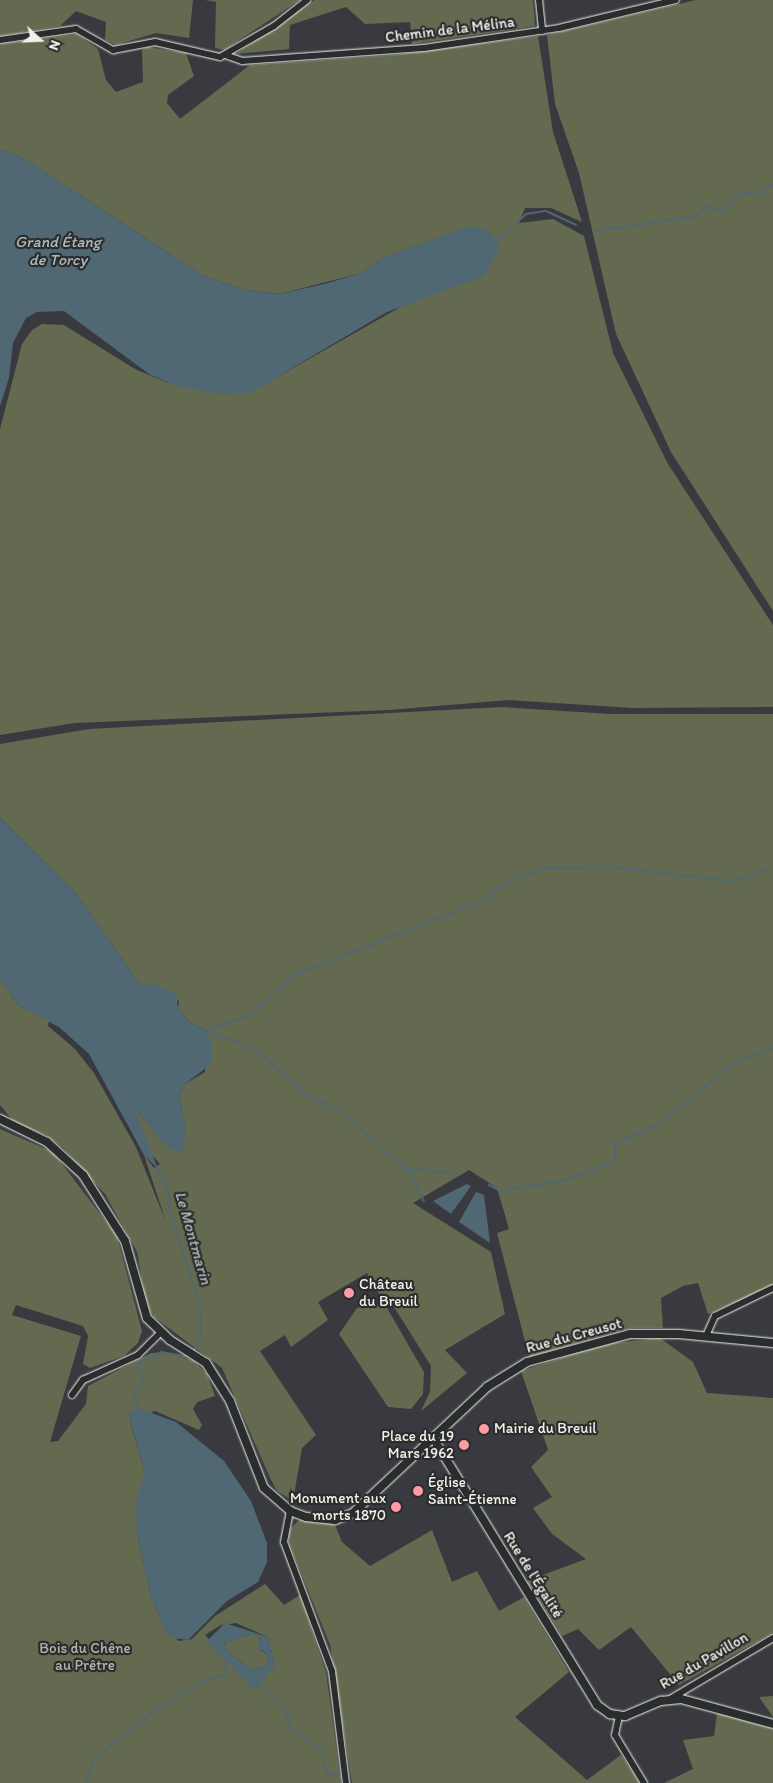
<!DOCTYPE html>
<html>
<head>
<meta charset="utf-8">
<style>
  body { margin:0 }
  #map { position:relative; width:773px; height:1783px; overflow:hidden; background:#393a40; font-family:Itim,sans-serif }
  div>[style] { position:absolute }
  .green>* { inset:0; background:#646a50 }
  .water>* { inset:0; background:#4f6874 }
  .stream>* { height:2px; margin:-1px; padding:0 1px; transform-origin:1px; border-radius:1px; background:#4f6874 }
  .roads { filter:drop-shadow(0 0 1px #f4f1e8) drop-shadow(0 0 1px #f4f1e8) }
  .minor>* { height:6px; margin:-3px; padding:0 3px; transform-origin:3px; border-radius:3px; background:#2a2d2e }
  .tertiary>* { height:8px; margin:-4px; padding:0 4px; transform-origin:4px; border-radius:4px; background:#2a2d2e }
  .dots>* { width:14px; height:14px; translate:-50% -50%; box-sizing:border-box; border:2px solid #2a2d2e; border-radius:50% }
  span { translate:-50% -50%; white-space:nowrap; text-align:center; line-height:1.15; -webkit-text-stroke:4.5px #2a2d2e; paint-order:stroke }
  .street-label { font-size:15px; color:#f4f1e8 }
  .poi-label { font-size:15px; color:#f4f1e8 }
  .left { translate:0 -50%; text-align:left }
  .right { translate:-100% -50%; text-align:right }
  .park-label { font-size:15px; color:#b3b4a4 }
  .water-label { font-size:16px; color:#b2baba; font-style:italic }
  .north { position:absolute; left:15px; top:15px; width:50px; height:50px; -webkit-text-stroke:4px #2a2d2e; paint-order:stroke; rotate:110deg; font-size:14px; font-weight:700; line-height:20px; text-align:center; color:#f4f1e8 }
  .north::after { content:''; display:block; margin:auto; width:18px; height:22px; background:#f4f1e8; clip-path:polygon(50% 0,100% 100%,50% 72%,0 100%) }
</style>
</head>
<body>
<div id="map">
  <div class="green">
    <i style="clip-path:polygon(0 0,193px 0,189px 38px,156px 33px,116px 45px,105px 40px,106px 22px,76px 11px,60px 26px,0 36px)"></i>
    <i style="clip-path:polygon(205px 0,300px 0,224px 50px,215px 48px,216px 2px)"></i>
    <i style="clip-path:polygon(314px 0,533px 0,535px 26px,412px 44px,410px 22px,365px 24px,346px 7px,290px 25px,289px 49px,236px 54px)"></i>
    <i style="clip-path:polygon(696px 0,773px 0,773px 611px,671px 452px,616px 334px,579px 173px,555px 104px,547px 35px)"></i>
    <i style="clip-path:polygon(77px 34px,98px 49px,106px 80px,116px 92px,143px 82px,142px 50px,147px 47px,186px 53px,194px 76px,168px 95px,167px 103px,180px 119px,250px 65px,393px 55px,538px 36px,553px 132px,582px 222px,551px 208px,525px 208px,519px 223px,553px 219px,584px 236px,613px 353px,668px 464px,773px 625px,773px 707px,633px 708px,508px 700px,389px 710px,75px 723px,0 735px,0 429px,22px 344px,32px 330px,42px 324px,64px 325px,135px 369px,173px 385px,272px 380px,418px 297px,438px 238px,383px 258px,361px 273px,280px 294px,244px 290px,204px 276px,21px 157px,0 150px,0 44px)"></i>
    <i style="clip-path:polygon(502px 707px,611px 714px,773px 714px,773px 1286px,708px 1314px,698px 1283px,683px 1286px,661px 1298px,663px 1328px,629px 1328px,529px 1357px,497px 1233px,509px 1229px,497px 1188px,469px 1170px,413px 1203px,491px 1252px,505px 1314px,445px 1350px,467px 1373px,421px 1411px,430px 1392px,431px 1366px,389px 1299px,381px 1297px,367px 1273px,318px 1302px,328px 1320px,291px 1347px,285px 1335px,260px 1351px,316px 1435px,302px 1448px,293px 1501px,277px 1491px,270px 1478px,222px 1368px,154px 1317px,146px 1304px,137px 1252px,105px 1194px,63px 1148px,46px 1135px,15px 1123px,0 1105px,0 978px,18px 1005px,49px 1021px,48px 1026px,75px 1049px,94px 1073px,136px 1147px,166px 1222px,144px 1155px,154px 1168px,160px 1164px,147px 1149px,134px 1108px,169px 1148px,182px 1143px,186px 1133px,179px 1096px,185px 1084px,205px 1072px,206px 1030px,190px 1023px,178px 1008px,179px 1001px,141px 986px,75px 892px,0 818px,0 744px,89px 729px)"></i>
    <i style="clip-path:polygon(evenodd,0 1129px,53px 1152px,117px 1236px,142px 1331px,138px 1343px,124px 1356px,90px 1368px,83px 1364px,88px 1336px,83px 1326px,16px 1305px,12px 1315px,81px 1336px,50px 1442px,58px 1441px,86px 1404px,88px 1386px,151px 1353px,166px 1352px,193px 1360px,207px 1374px,215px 1396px,197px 1402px,193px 1409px,202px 1425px,199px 1430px,155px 1411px,130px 1421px,145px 1472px,137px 1533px,151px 1596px,165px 1629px,179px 1641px,192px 1639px,215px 1616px,265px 1584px,284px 1605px,300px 1595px,326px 1672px,341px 1783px,0 1783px,0 1129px,236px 1623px,268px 1637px,275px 1665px,252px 1687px,205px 1635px,221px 1625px,236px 1623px)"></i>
    <i style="clip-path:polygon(374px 1303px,387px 1308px,424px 1372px,423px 1394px,411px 1409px,388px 1407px,339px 1334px,357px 1308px)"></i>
    <i style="clip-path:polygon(660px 1338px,693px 1362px,707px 1393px,773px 1398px,773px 1633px,679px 1685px,631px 1627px,599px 1650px,578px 1629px,562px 1636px,527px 1581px,586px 1559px,552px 1534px,533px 1508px,552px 1497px,531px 1467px,548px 1450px,521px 1371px,604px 1344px)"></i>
    <i style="clip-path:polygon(299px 1520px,335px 1525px,342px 1542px,370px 1566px,432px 1530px,452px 1582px,477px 1571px,499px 1611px,524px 1597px,569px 1672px,515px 1717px,587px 1780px,621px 1755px,640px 1783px,352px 1783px,330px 1645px,289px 1543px,289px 1530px)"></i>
    <i style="clip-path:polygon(253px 1634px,259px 1635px,260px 1650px,268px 1655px,267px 1665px,253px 1670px,228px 1652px,224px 1643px)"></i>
    <i style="clip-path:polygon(773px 1696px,773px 1717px,759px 1697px)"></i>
    <i style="clip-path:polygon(717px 1713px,773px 1729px,773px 1783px,664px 1783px,693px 1769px,683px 1740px,714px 1736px)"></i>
  </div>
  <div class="water">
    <i style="clip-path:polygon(0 150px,21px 157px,204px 276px,244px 290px,280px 294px,324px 284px,361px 273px,383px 258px,470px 226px,490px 231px,498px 244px,497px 253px,484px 276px,387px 312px,250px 393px,220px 394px,173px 385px,149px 374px,64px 311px,37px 312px,26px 318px,13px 343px,9px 378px,0 406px)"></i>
    <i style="clip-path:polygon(0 818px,75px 892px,141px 986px,149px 983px,176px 993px,178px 1008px,190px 1023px,206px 1030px,212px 1045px,211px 1064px,185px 1084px,179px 1096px,186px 1133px,182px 1152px,169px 1149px,134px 1108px,158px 1169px,144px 1155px,89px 1054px,59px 1027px,18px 1005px,0 978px)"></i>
    <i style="clip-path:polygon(467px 1184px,471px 1186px,451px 1214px,433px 1201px)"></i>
    <i style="clip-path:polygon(476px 1192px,484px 1195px,490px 1243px,459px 1222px)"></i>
    <i style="clip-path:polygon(138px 1408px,176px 1422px,224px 1461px,251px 1501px,267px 1543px,267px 1562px,258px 1582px,227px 1601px,188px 1640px,172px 1638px,165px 1629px,151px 1596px,137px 1533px,136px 1501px,145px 1472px,128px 1413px)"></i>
    <i style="clip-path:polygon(evenodd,225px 1623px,268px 1637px,275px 1665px,258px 1687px,252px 1687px,207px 1641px,225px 1623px,253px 1634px,260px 1639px,257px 1647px,268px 1655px,267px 1665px,253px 1670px,228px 1652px,224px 1643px,253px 1634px)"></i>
  </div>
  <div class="stream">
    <i style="left:596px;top:231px;width:102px;rotate:-8.4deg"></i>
    <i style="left:697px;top:216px;width:12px;rotate:-55deg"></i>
    <i style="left:704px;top:206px;width:19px;rotate:18deg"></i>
    <i style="left:722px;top:212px;width:27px;rotate:-45deg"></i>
    <i style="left:741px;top:193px;width:21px;rotate:-3deg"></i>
    <i style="left:762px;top:192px;width:13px;rotate:-32deg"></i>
    <i style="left:496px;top:242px;width:41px;rotate:-43deg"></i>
    <i style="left:526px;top:214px;width:20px;rotate:-9deg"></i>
    <i style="left:546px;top:211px;width:33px;rotate:25deg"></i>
    <i style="left:206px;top:1030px;width:53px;rotate:21.2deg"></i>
    <i style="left:255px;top:1049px;width:71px;rotate:41.6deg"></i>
    <i style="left:308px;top:1096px;width:34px;rotate:24deg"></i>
    <i style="left:339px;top:1110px;width:88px;rotate:41.3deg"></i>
    <i style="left:405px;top:1168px;width:53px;rotate:6.5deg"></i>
    <i style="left:205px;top:1031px;width:49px;rotate:-19.2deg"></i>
    <i style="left:251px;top:1015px;width:57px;rotate:-43.6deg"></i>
    <i style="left:292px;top:976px;width:207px;rotate:-21.5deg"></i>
    <i style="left:485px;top:900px;width:26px;rotate:-39deg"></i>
    <i style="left:505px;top:884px;width:42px;rotate:-22.3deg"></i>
    <i style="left:544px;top:868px;width:68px;rotate:-0.8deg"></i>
    <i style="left:612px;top:867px;width:110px;rotate:6.8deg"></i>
    <i style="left:721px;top:880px;width:23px;rotate:-2deg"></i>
    <i style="left:744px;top:879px;width:26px;rotate:-23deg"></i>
    <i style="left:157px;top:1168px;width:28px;rotate:64deg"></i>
    <i style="left:169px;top:1193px;width:13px;rotate:90deg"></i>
    <i style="left:169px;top:1206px;width:110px;rotate:73.1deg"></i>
    <i style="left:201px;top:1311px;width:28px;rotate:90deg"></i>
    <i style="left:201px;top:1339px;width:17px;rotate:123deg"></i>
    <i style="left:408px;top:1170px;width:35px;rotate:63deg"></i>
    <i style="left:489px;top:1185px;width:13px;rotate:27deg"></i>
    <i style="left:501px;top:1191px;width:67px;rotate:-9.5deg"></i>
    <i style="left:567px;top:1180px;width:52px;rotate:-21.6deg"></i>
    <i style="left:615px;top:1161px;width:17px;rotate:-90deg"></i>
    <i style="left:615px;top:1144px;width:48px;rotate:-24.4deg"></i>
    <i style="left:659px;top:1124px;width:95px;rotate:-39deg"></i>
    <i style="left:733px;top:1064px;width:43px;rotate:-21.8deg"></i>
    <i style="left:139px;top:1408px;width:17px;rotate:-107deg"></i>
    <i style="left:134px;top:1392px;width:13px;rotate:-42deg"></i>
    <i style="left:144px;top:1383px;width:20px;rotate:-114deg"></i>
    <i style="left:136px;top:1365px;width:28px;rotate:-27deg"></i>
    <i style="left:161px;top:1352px;width:29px;rotate:10deg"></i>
    <i style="left:258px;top:1684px;width:40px;rotate:45deg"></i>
    <i style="left:286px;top:1712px;width:18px;rotate:71deg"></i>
    <i style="left:292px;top:1729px;width:38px;rotate:37deg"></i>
    <i style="left:322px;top:1752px;width:21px;rotate:79deg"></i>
    <i style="left:326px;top:1773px;width:17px;rotate:13deg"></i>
    <i style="left:86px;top:1783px;width:27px;rotate:-70deg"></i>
    <i style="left:95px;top:1758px;width:80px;rotate:-38.4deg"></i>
    <i style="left:158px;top:1708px;width:61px;rotate:-29.5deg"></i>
    <i style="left:211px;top:1678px;width:14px;rotate:-12deg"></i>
    <i style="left:225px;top:1675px;width:13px;rotate:-86deg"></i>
  </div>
  <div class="roads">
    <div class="minor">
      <i style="left:539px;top:0;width:31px;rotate:84deg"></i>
      <i style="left:0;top:40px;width:77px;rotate:-8.2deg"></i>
      <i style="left:76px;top:29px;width:43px;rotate:29.6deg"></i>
      <i style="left:113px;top:50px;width:43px;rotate:-10.8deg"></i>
      <i style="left:155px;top:42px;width:67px;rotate:13deg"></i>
      <i style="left:220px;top:57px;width:62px;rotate:-29.9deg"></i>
      <i style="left:274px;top:26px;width:42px;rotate:-38.2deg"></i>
      <i style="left:225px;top:55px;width:18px;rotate:19deg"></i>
      <i style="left:242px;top:61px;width:182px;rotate:-4.1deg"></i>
      <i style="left:424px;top:48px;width:136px;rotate:-8.4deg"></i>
      <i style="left:559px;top:28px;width:120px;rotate:-13.5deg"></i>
      <i style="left:706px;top:1336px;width:22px;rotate:-66deg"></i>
      <i style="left:715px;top:1316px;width:64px;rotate:-25.8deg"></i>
      <i style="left:72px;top:1395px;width:19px;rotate:-54deg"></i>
      <i style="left:83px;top:1380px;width:60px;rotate:-24.4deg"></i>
      <i style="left:138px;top:1355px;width:31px;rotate:-45deg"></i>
      <i style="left:290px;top:1511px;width:32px;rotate:101deg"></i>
      <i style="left:284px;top:1542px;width:138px;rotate:69.6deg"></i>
      <i style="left:332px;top:1671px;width:113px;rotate:82.9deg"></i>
      <i style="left:670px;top:1699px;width:120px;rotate:-30.6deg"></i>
      <i style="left:619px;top:1716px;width:19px;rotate:102deg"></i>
      <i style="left:615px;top:1735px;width:56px;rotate:58.9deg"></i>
    </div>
    <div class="tertiary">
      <i style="left:0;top:1119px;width:52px;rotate:26.1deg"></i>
      <i style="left:47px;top:1142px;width:49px;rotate:42.5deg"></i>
      <i style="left:83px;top:1175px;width:78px;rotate:57.5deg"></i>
      <i style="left:125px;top:1241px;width:80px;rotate:74.1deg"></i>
      <i style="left:147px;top:1318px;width:32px;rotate:44deg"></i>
      <i style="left:170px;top:1340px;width:43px;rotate:32.6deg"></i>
      <i style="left:206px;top:1363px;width:45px;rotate:57.7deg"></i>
      <i style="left:230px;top:1401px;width:93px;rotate:68.7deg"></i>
      <i style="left:264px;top:1488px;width:35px;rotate:41deg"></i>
      <i style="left:290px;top:1511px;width:17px;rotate:21deg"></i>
      <i style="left:306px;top:1517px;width:29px;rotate:6deg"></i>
      <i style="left:335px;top:1520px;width:19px;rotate:-21deg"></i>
      <i style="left:353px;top:1513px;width:184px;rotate:-43.2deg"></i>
      <i style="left:487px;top:1387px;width:47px;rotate:-32deg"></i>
      <i style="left:527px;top:1362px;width:107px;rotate:-15.2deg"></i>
      <i style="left:630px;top:1334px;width:49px"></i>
      <i style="left:679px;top:1334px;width:94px;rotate:5.5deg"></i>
      <i style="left:433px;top:1438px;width:313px;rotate:58.4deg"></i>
      <i style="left:597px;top:1705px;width:16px;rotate:35deg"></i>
      <i style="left:610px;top:1714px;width:15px;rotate:8deg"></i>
      <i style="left:625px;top:1716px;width:39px;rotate:-23deg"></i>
      <i style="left:661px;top:1701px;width:20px;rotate:-6deg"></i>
      <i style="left:681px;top:1699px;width:95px;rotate:15.2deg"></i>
    </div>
  </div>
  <div class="dots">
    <i style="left:349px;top:1293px;background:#ff9aa2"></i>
    <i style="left:484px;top:1429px;background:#ff9aa2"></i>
    <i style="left:464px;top:1445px;background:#ff9aa2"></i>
    <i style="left:418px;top:1491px;background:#ff9aa2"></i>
    <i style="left:396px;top:1507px;background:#ff9aa2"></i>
  </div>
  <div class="street-label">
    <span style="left:450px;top:30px;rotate:-7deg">Chemin de la Mélina</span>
    <span style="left:574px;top:1336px;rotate:-15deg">Rue du Creusot</span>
    <span style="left:533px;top:1575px;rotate:58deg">Rue de l'Égalité</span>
    <span style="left:704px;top:1661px;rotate:-30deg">Rue du Pavillon</span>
  </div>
  <div class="poi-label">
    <span class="left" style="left:359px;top:1293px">Château<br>du Breuil</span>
    <span class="left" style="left:494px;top:1429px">Mairie du Breuil</span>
    <span class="right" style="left:454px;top:1445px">Place du 19<br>Mars 1962</span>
    <span class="left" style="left:428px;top:1491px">Église<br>Saint-Étienne</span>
    <span class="right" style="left:386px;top:1507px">Monument aux<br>morts 1870</span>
  </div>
  <div class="park-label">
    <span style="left:85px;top:1657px">Bois du Chêne<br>au Prêtre</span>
  </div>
  <div class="water-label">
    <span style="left:58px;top:251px">Grand Étang<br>de Torcy</span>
    <span style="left:193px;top:1238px;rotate:74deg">Le Montmarin</span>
  </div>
  <div class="north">N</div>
</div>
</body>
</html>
